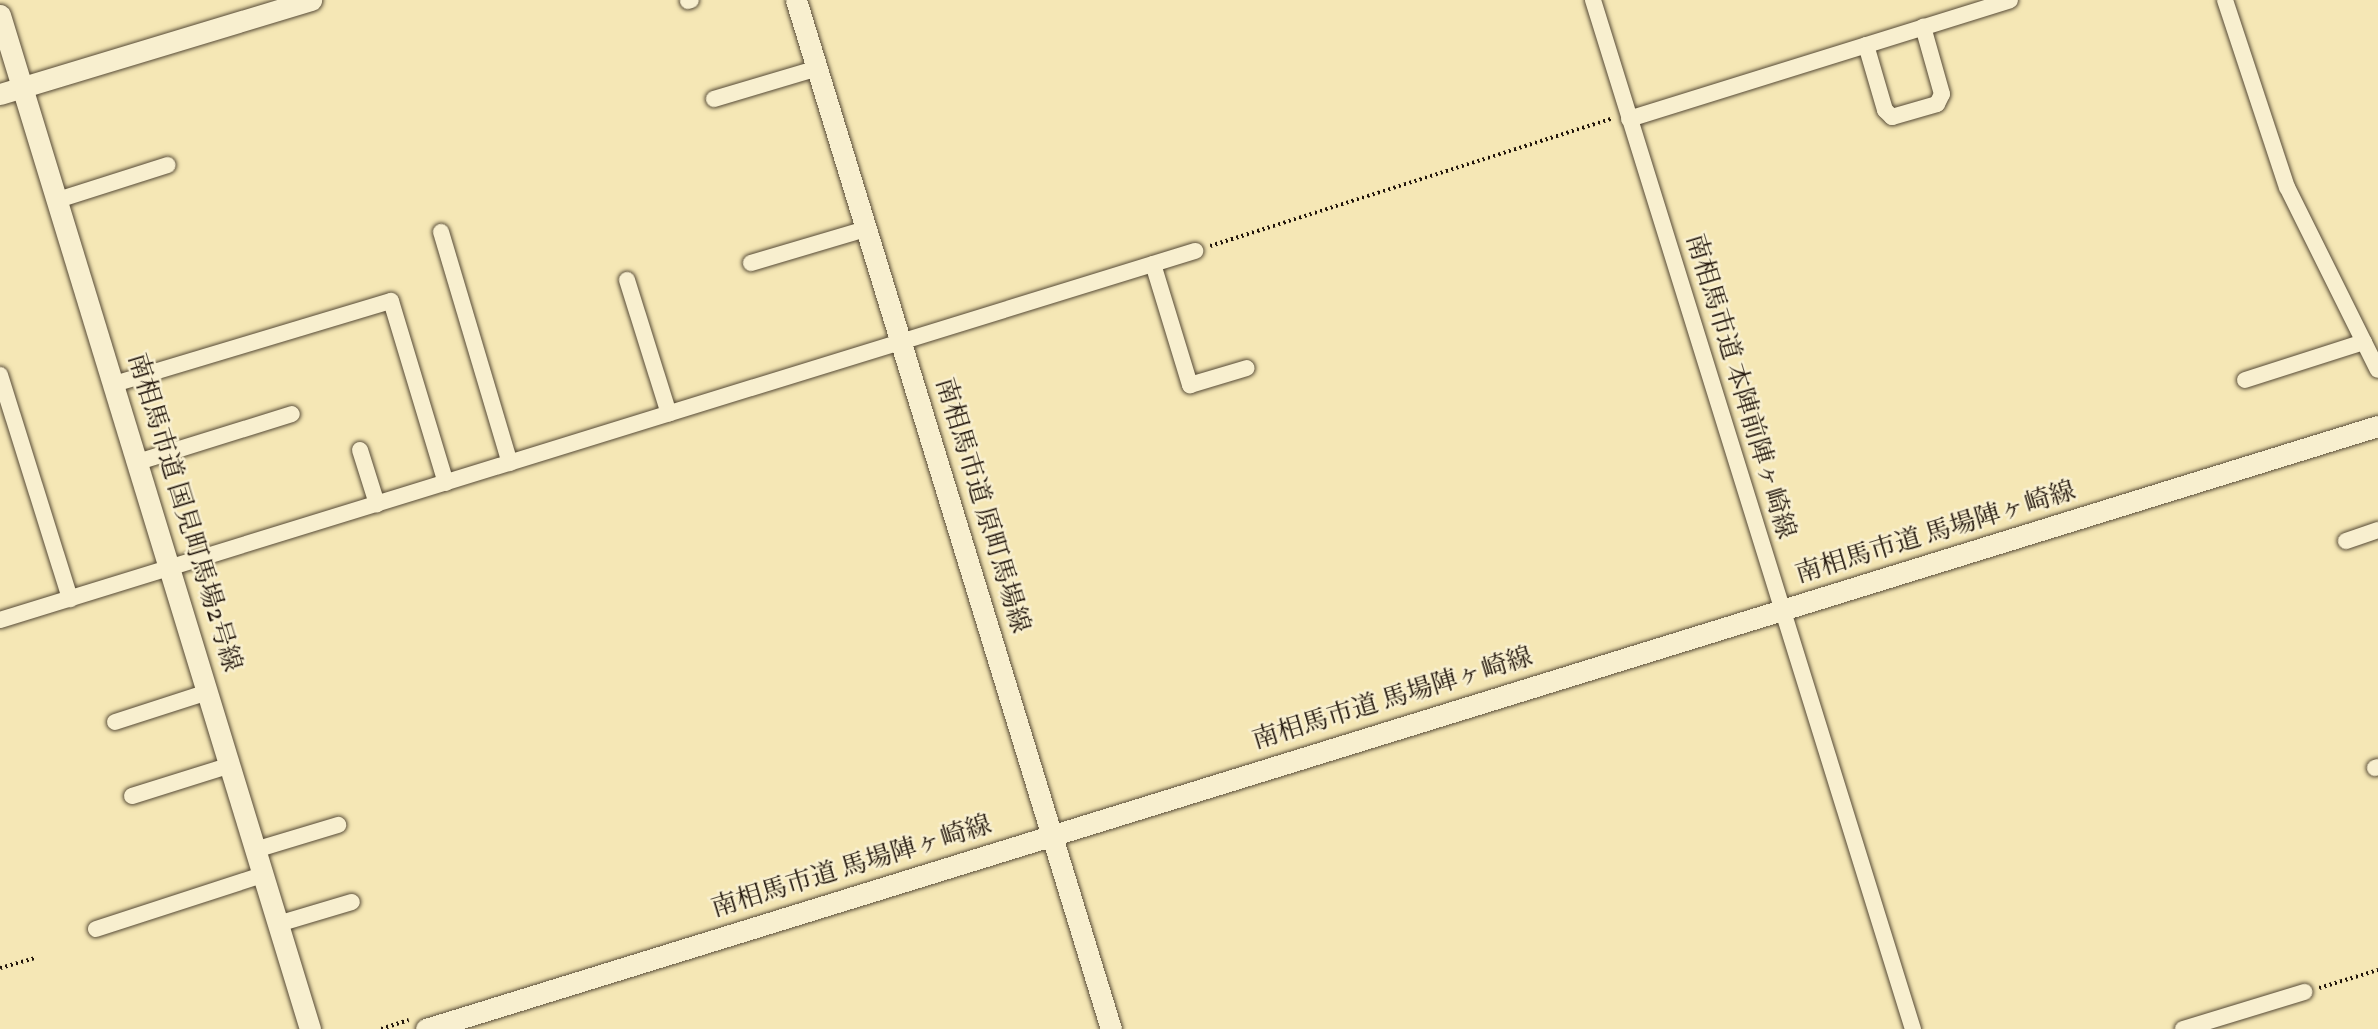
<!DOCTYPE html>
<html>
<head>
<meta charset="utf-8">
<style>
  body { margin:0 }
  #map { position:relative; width:2378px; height:1029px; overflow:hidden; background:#f5e7b5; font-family:Vollkorn,"Noto Serif JP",serif }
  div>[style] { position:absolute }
  .path>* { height:3.5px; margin-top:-1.75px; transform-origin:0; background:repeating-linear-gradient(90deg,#21150b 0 2px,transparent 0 5.5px) }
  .roads { filter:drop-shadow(0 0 2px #564a36) drop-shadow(0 0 2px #564a36) }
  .minor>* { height:16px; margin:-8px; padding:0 8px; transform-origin:8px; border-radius:8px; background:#f8efcf }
  .tertiary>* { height:21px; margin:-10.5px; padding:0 10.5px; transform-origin:10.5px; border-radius:10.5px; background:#f8efcf }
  span { translate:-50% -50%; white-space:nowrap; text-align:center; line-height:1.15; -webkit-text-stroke:5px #f8efcf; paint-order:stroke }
  .street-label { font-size:26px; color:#21150b }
</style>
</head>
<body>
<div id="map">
  <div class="path">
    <i style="left:1210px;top:246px;width:423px;rotate:-17.6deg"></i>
    <i style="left:0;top:968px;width:36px;rotate:-16deg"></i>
    <i style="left:2319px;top:988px;width:62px;rotate:-17deg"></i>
    <i style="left:381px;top:1029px;width:29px;rotate:-18deg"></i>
  </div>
  <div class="roads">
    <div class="minor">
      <i style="left:1593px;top:0;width:1078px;rotate:72.73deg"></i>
      <i style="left:2225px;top:0;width:197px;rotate:71.7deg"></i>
      <i style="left:2287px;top:187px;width:204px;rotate:63.6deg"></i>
      <i style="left:688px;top:1px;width:3px;rotate:-18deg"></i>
      <i style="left:1866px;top:45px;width:68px;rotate:73.7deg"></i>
      <i style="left:1885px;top:110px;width:10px;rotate:45deg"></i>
      <i style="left:1892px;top:117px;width:47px;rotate:-16.1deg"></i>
      <i style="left:1937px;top:104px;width:11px;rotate:-63deg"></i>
      <i style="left:1942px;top:94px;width:70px;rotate:-105.8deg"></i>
      <i style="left:714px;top:99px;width:109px;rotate:-16.6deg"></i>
      <i style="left:1629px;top:119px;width:399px;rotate:-17.3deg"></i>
      <i style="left:58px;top:200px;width:115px;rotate:-17.7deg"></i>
      <i style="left:441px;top:232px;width:241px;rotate:73.4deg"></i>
      <i style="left:751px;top:263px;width:120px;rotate:-16.5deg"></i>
      <i style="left:1153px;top:264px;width:127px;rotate:73deg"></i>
      <i style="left:1190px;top:385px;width:59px;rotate:-16.6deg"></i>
      <i style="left:627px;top:280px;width:140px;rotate:72.6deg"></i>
      <i style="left:0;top:375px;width:235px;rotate:72.6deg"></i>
      <i style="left:2245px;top:380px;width:125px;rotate:-17.7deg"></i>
      <i style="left:114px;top:384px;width:289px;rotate:-16.7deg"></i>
      <i style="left:391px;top:301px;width:190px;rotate:73.2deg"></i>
      <i style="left:360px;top:450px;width:57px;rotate:72.5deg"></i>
      <i style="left:138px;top:462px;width:161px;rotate:-17.3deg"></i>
      <i style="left:2346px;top:541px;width:34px;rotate:-19deg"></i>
      <i style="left:0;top:620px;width:1251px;rotate:-17.16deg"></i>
      <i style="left:115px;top:722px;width:98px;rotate:-17.9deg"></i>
      <i style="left:2375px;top:768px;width:3px;rotate:-18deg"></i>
      <i style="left:132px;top:796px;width:104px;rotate:-17.4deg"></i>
      <i style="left:255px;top:850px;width:87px;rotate:-16.8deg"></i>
      <i style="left:278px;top:924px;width:77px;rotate:-16.6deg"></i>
      <i style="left:96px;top:929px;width:175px;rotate:-18deg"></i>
      <i style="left:2183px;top:1029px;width:127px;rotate:-17deg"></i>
    </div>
    <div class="tertiary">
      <i style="left:796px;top:0;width:1076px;rotate:72.98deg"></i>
      <i style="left:0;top:15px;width:1060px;rotate:73deg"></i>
      <i style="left:0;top:94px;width:325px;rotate:-16.8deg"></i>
      <i style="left:426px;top:1029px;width:2043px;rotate:-17.17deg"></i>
    </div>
  </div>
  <div class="street-label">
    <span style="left:1739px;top:387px;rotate:73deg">南相馬市道 本陣前陣ヶ崎線</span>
    <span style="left:981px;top:506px;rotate:73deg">南相馬市道 原町馬場線</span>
    <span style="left:183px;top:513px;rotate:73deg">南相馬市道 国見町馬場2号線</span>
    <span style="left:1936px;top:534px;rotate:-17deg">南相馬市道 馬場陣ヶ崎線</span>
    <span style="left:1393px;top:700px;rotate:-17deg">南相馬市道 馬場陣ヶ崎線</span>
    <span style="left:852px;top:868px;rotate:-17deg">南相馬市道 馬場陣ヶ崎線</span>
  </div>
</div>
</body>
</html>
